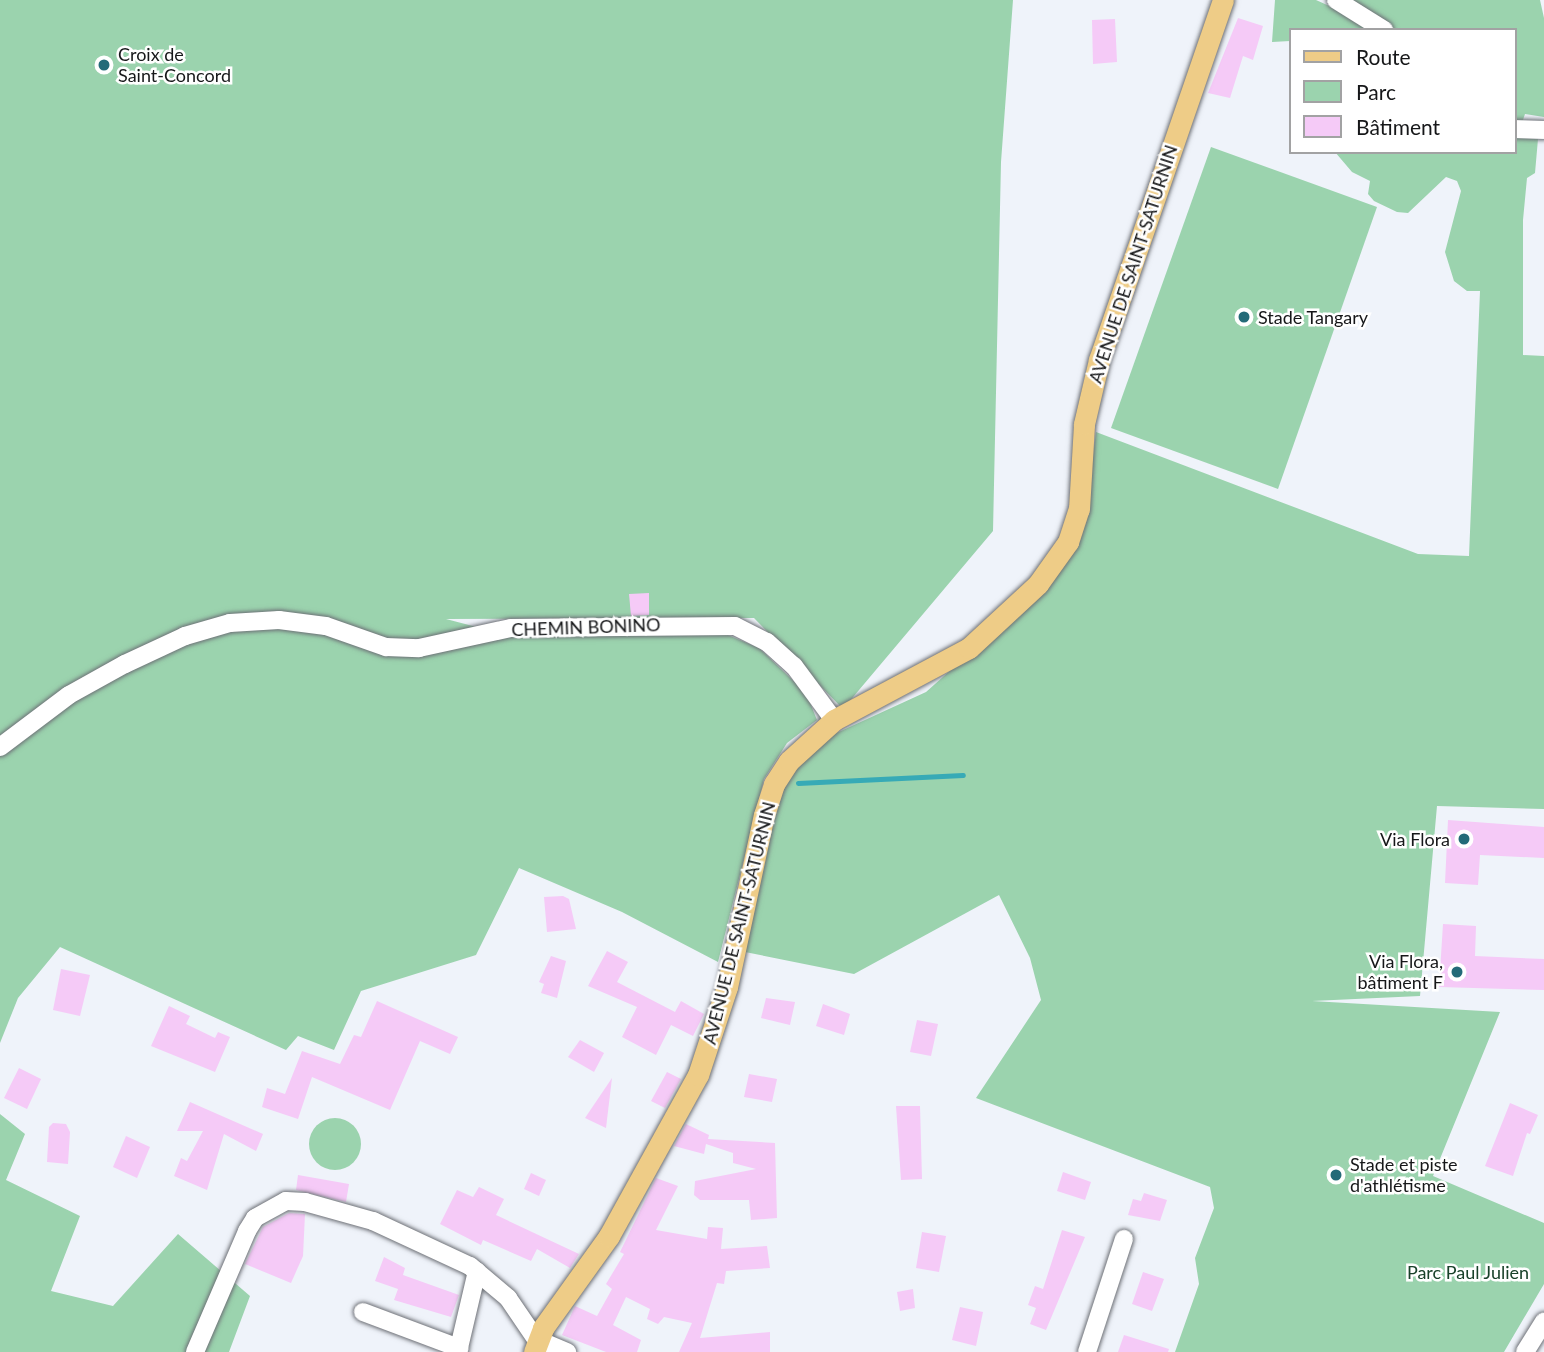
<!DOCTYPE html>
<html>
<head>
<meta charset="utf-8">
<style>
  body { margin:0 }
  #map { position:relative; width:1544px; height:1352px; overflow:hidden; background:#eff3fa; font-family:Lato,sans-serif }
  div>[style] { position:absolute }
  .green>* { inset:0; background:#9bd3ae }
  .round { border-radius:50% }
  .stream>* { height:5px; margin:-2.5px; padding:0 2.5px; transform-origin:2.5px; border-radius:2.5px; background:#37aab6 }
  .building>* { inset:0; background:#f5caf7 }
  .roads { filter:drop-shadow(0 0 2px #6d7076) drop-shadow(0 0 2px #6d7076) }
  .minor>* { height:18px; margin:-9px; padding:0 9px; transform-origin:9px; border-radius:9px; background:#fff }
  .major>* { height:21px; margin:-10.5px; padding:0 10.5px; transform-origin:10.5px; border-radius:10.5px; background:#eecc87 }
  .dots>* { width:19px; height:19px; translate:-50% -50%; box-sizing:border-box; border:4px solid #fff; border-radius:50% }
  span { translate:-50% -50%; white-space:nowrap; text-align:center; line-height:1.15; -webkit-text-stroke:5px #fff; paint-order:stroke }
  .poi-label { font-size:18px; color:#161719 }
  .left { translate:0 -50%; text-align:left }
  .right { translate:-100% -50%; text-align:right }
  .street-label { font-size:18px; color:#161719 }
  .park-label { font-size:18px; color:#184129 }
  .legend { position:absolute; left:1289px; top:28px; width:228px; height:126px; box-sizing:border-box; background:#fff; border:2px solid #a2a2a3; margin:0; padding:9px 12px; list-style:none; font-size:21px; color:#161719 }
  .legend li { display:flex; align-items:center; gap:14px; height:35px }
  .legend b { width:35px; border:2px solid #a2a2a3 }
</style>
</head>
<body>
<div id="map">
  <div class="green">
    <i style="clip-path:polygon(0 0,1013px 0,1001px 162px,993px 531px,843px 709px,754px 618px,446px 619px,515px 637px,716px 630px,759px 648px,806px 693px,817px 720px,787px 743px,764px 779px,718px 962px,622px 912px,519px 868px,476px 955px,361px 991px,334px 1050px,298px 1036px,286px 1050px,60px 947px,18px 998px,0 1043px)"></i>
    <i style="clip-path:polygon(1275px 0,1316px 0,1336px 9px,1339px 0,1540px 0,1544px 18px,1544px 117px,1525px 114px,1517px 137px,1538px 139px,1535px 173px,1527px 178px,1523px 220px,1523px 355px,1544px 356px,1544px 809px,1437px 806px,1420px 996px,1312px 1001px,1500px 1012px,1433px 1176px,1544px 1223px,1544px 1284px,1504px 1352px,1175px 1352px,1199px 1284px,1195px 1258px,1214px 1208px,1210px 1187px,976px 1098px,1041px 1000px,1030px 958px,999px 895px,854px 974px,745px 952px,777px 798px,798px 767px,830px 736px,926px 692px,1033px 597px,1089px 488px,1096px 432px,1418px 554px,1469px 556px,1480px 291px,1467px 291px,1454px 281px,1445px 252px,1461px 191px,1457px 181px,1446px 177px,1408px 213px,1397px 212px,1374px 201px,1368px 194px,1370px 181px,1352px 172px,1335px 152px,1514px 152px,1514px 30px,1290px 30px,1290px 41px,1272px 42px)"></i>
    <i style="clip-path:polygon(1211px 147px,1377px 207px,1278px 489px,1111px 428px)"></i>
    <i style="clip-path:polygon(0 1114px,25px 1134px,6px 1180px,80px 1216px,51px 1291px,113px 1306px,178px 1234px,250px 1296px,229px 1352px,0 1352px)"></i>
    <i class="round" style="left:309px;top:1118px;width:52px;height:52px"></i>
  </div>
  <div class="stream">
    <i style="left:798px;top:783px;width:165px;rotate:-2.8deg"></i>
  </div>
  <div class="building">
    <i style="clip-path:polygon(1238px 18px,1263px 26px,1253px 60px,1243px 56px,1230px 98px,1208px 93px)"></i>
    <i style="clip-path:polygon(1115px 19px,1117px 62px,1093px 64px,1092px 20px)"></i>
    <i style="clip-path:polygon(649px 593px,649px 615px,631px 616px,629px 594px)"></i>
    <i style="clip-path:polygon(1448px 820px,1544px 827px,1544px 858px,1480px 855px,1478px 885px,1445px 883px)"></i>
    <i style="clip-path:polygon(563px 896px,569px 899px,576px 929px,547px 932px,544px 897px)"></i>
    <i style="clip-path:polygon(1443px 924px,1476px 926px,1475px 956px,1544px 959px,1544px 990px,1439px 987px)"></i>
    <i style="clip-path:polygon(607px 951px,628px 962px,617px 982px,675px 1012px,681px 1001px,704px 1014px,693px 1036px,671px 1025px,656px 1055px,622px 1037px,637px 1007px,588px 986px)"></i>
    <i style="clip-path:polygon(551px 956px,566px 961px,557px 998px,541px 993px,544px 984px,539px 982px)"></i>
    <i style="clip-path:polygon(61px 969px,90px 975px,80px 1016px,53px 1010px)"></i>
    <i style="clip-path:polygon(766px 998px,795px 1002px,790px 1025px,761px 1018px)"></i>
    <i style="clip-path:polygon(377px 1001px,458px 1037px,450px 1054px,420px 1041px,390px 1110px,312px 1077px,298px 1119px,262px 1107px,267px 1088px,285px 1094px,302px 1051px,340px 1064px,354px 1035px,361px 1037px)"></i>
    <i style="clip-path:polygon(823px 1004px,850px 1014px,844px 1035px,816px 1026px)"></i>
    <i style="clip-path:polygon(169px 1006px,190px 1016px,186px 1024px,215px 1038px,218px 1032px,230px 1037px,215px 1072px,151px 1046px)"></i>
    <i style="clip-path:polygon(917px 1020px,938px 1024px,931px 1056px,910px 1052px)"></i>
    <i style="clip-path:polygon(580px 1040px,604px 1053px,594px 1072px,568px 1057px)"></i>
    <i style="clip-path:polygon(19px 1068px,41px 1079px,27px 1109px,4px 1098px)"></i>
    <i style="clip-path:polygon(667px 1072px,681px 1079px,665px 1108px,651px 1101px)"></i>
    <i style="clip-path:polygon(749px 1074px,777px 1079px,772px 1102px,744px 1097px)"></i>
    <i style="clip-path:polygon(612px 1078px,606px 1128px,585px 1118px)"></i>
    <i style="clip-path:polygon(190px 1102px,263px 1134px,256px 1151px,224px 1134px,207px 1190px,174px 1176px,181px 1158px,187px 1161px,203px 1131px,177px 1131px)"></i>
    <i style="clip-path:polygon(1510px 1103px,1538px 1115px,1530px 1134px,1527px 1133px,1513px 1176px,1485px 1166px)"></i>
    <i style="clip-path:polygon(896px 1106px,920px 1106px,922px 1179px,901px 1180px)"></i>
    <i style="clip-path:polygon(53px 1123px,66px 1124px,70px 1132px,68px 1164px,47px 1162px,49px 1127px)"></i>
    <i style="clip-path:polygon(686px 1124px,709px 1135px,708px 1139px,775px 1143px,777px 1218px,751px 1220px,749px 1200px,700px 1200px,694px 1195px,695px 1181px,756px 1169px,733px 1163px,733px 1153px,706px 1144px,704px 1154px,674px 1146px)"></i>
    <i style="clip-path:polygon(126px 1136px,150px 1147px,137px 1178px,113px 1167px)"></i>
    <i style="clip-path:polygon(1063px 1172px,1091px 1182px,1085px 1200px,1057px 1191px)"></i>
    <i style="clip-path:polygon(531px 1173px,546px 1180px,539px 1196px,524px 1189px)"></i>
    <i style="clip-path:polygon(298px 1175px,349px 1184px,346px 1202px,296px 1190px)"></i>
    <i style="clip-path:polygon(656px 1178px,678px 1186px,656px 1230px,707px 1239px,708px 1227px,723px 1228px,721px 1249px,767px 1246px,770px 1268px,726px 1271px,724px 1284px,717px 1283px,700px 1338px,770px 1332px,770px 1352px,679px 1352px,692px 1323px,664px 1317px,658px 1324px,647px 1319px,650px 1309px,626px 1297px,613px 1325px,641px 1340px,637px 1352px,606px 1352px,562px 1335px,575px 1306px,597px 1316px,612px 1289px,606px 1284px,624px 1254px,620px 1252px)"></i>
    <i style="clip-path:polygon(479px 1187px,504px 1199px,496px 1215px,579px 1254px,570px 1268px,537px 1249px,531px 1261px,483px 1240px,481px 1245px,440px 1224px,457px 1190px,473px 1197px)"></i>
    <i style="clip-path:polygon(1144px 1193px,1167px 1200px,1160px 1221px,1128px 1215px,1133px 1199px,1141px 1201px)"></i>
    <i style="clip-path:polygon(289px 1213px,305px 1214px,303px 1256px,291px 1283px,245px 1264px,263px 1227px)"></i>
    <i style="clip-path:polygon(1062px 1230px,1085px 1237px,1046px 1330px,1030px 1324px,1036px 1308px,1028px 1305px,1035px 1286px,1043px 1289px)"></i>
    <i style="clip-path:polygon(922px 1232px,946px 1236px,939px 1272px,916px 1268px)"></i>
    <i style="clip-path:polygon(384px 1257px,405px 1268px,403px 1275px,459px 1295px,451px 1317px,394px 1300px,398px 1289px,375px 1281px)"></i>
    <i style="clip-path:polygon(1143px 1272px,1164px 1279px,1152px 1311px,1132px 1304px)"></i>
    <i style="clip-path:polygon(913px 1289px,915px 1308px,900px 1311px,897px 1292px)"></i>
    <i style="clip-path:polygon(960px 1307px,983px 1312px,976px 1346px,952px 1340px)"></i>
    <i style="clip-path:polygon(1124px 1335px,1169px 1349px,1168px 1352px,1118px 1352px)"></i>
  </div>
  <div class="roads">
    <div class="minor">
      <i style="left:1336px;top:0;width:57px;rotate:32deg"></i>
      <i style="left:1514px;top:129px;width:30px;rotate:2deg"></i>
      <i style="left:0;top:747px;width:86px;rotate:-37deg"></i>
      <i style="left:69px;top:695px;width:64px;rotate:-29deg"></i>
      <i style="left:125px;top:664px;width:66px;rotate:-25deg"></i>
      <i style="left:185px;top:636px;width:47px;rotate:-16.1deg"></i>
      <i style="left:230px;top:623px;width:49px;rotate:-3.5deg"></i>
      <i style="left:279px;top:620px;width:47px;rotate:7.3deg"></i>
      <i style="left:326px;top:626px;width:64px;rotate:19.3deg"></i>
      <i style="left:386px;top:647px;width:33px;rotate:2deg"></i>
      <i style="left:419px;top:648px;width:94px;rotate:-12.3deg"></i>
      <i style="left:511px;top:628px;width:224px;rotate:-0.5deg"></i>
      <i style="left:735px;top:626px;width:36px;rotate:27deg"></i>
      <i style="left:767px;top:642px;width:36px;rotate:42deg"></i>
      <i style="left:794px;top:666px;width:67px;rotate:53.5deg"></i>
      <i style="left:363px;top:1312px;width:103px;rotate:20.6deg"></i>
      <i style="left:195px;top:1352px;width:132px;rotate:-66.7deg"></i>
      <i style="left:247px;top:1231px;width:15px;rotate:-58deg"></i>
      <i style="left:255px;top:1218px;width:35px;rotate:-29deg"></i>
      <i style="left:286px;top:1201px;width:19px;rotate:3deg"></i>
      <i style="left:305px;top:1202px;width:71px;rotate:15.6deg"></i>
      <i style="left:373px;top:1221px;width:107px;rotate:24.9deg"></i>
      <i style="left:470px;top:1266px;width:50px;rotate:40.1deg"></i>
      <i style="left:508px;top:1298px;width:50px;rotate:55.7deg"></i>
      <i style="left:536px;top:1339px;width:34px;rotate:23deg"></i>
      <i style="left:458px;top:1352px;width:83px;rotate:-76.8deg"></i>
      <i style="left:1087px;top:1352px;width:119px;rotate:-71.9deg"></i>
      <i style="left:1525px;top:1352px;width:36px;rotate:-58deg"></i>
    </div>
    <div class="major">
      <i style="left:534px;top:1352px;width:26px;rotate:-69deg"></i>
      <i style="left:543px;top:1328px;width:113px;rotate:-54.3deg"></i>
      <i style="left:609px;top:1236px;width:184px;rotate:-61.1deg"></i>
      <i style="left:698px;top:1075px;width:93px;rotate:-71.8deg"></i>
      <i style="left:727px;top:987px;width:176px;rotate:-77.9deg"></i>
      <i style="left:764px;top:815px;width:33px;rotate:-72deg"></i>
      <i style="left:774px;top:784px;width:27px;rotate:-57deg"></i>
      <i style="left:789px;top:761px;width:61px;rotate:-42.3deg"></i>
      <i style="left:834px;top:720px;width:153px;rotate:-28.1deg"></i>
      <i style="left:969px;top:648px;width:94px;rotate:-42.8deg"></i>
      <i style="left:1038px;top:584px;width:52px;rotate:-54.5deg"></i>
      <i style="left:1068px;top:542px;width:35px;rotate:-72deg"></i>
      <i style="left:1079px;top:509px;width:85px;rotate:-86.6deg"></i>
      <i style="left:1084px;top:424px;width:66px;rotate:-76.8deg"></i>
      <i style="left:1099px;top:360px;width:381px;rotate:-71deg"></i>
    </div>
  </div>
  <div class="dots">
    <i style="left:104px;top:65px;background:#236a78"></i>
    <i style="left:1244px;top:317px;background:#236a78"></i>
    <i style="left:1464px;top:839px;background:#236a78"></i>
    <i style="left:1457px;top:972px;background:#236a78"></i>
    <i style="left:1336px;top:1175px;background:#236a78"></i>
  </div>
  <div class="poi-label">
    <span class="left" style="left:118px;top:65px">Croix de<br>Saint-Concord</span>
    <span class="left" style="left:1258px;top:317px">Stade Tangary</span>
    <span class="right" style="left:1450px;top:839px">Via Flora</span>
    <span class="right" style="left:1443px;top:972px">Via Flora,<br>bâtiment F</span>
    <span class="left" style="left:1350px;top:1175px">Stade et piste<br>d'athlétisme</span>
  </div>
  <div class="street-label">
    <span style="left:1133px;top:264px;rotate:-72deg">AVENUE DE SAINT-SATURNIN</span>
    <span style="left:586px;top:627px;rotate:-2deg">CHEMIN BONINO</span>
    <span style="left:739px;top:923px;rotate:-76deg">AVENUE DE SAINT-SATURNIN</span>
  </div>
  <div class="park-label">
    <span style="left:1468px;top:1272px">Parc Paul Julien</span>
  </div>
  <ul class="legend">
  <li><b style="height:9px;background:#eecc87"></b>Route</li>
  <li><b style="height:19px;background:#9bd3ae"></b>Parc</li>
  <li><b style="height:19px;background:#f5caf7"></b>Bâtiment</li>
  </ul>
</div>
</body>
</html>
